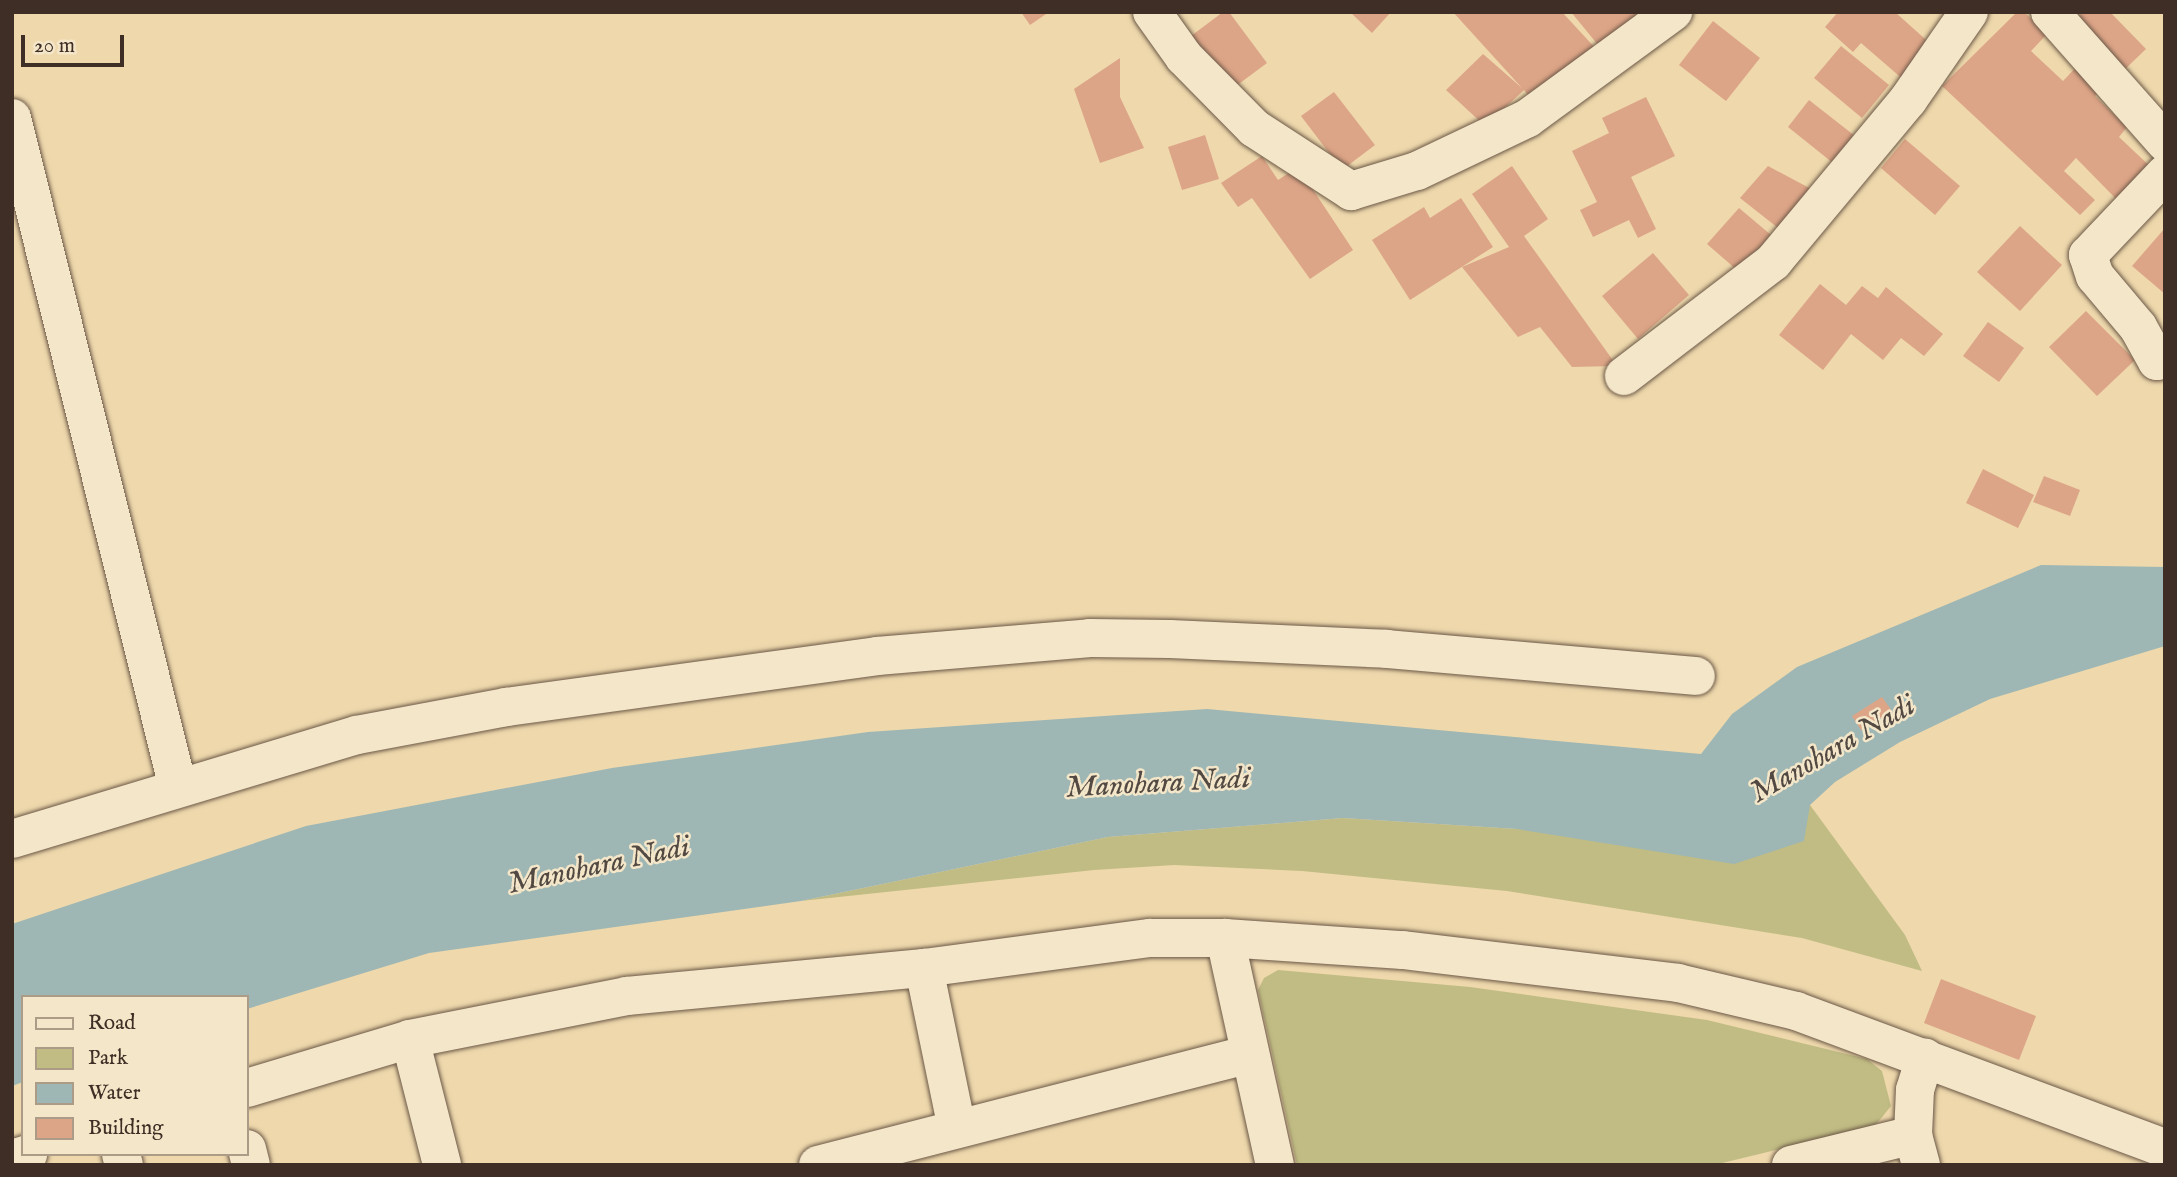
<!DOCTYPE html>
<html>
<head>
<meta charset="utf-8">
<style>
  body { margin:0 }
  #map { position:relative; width:2177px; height:1177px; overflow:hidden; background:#eed8ac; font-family:"IM FELL English",serif }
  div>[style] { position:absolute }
  .green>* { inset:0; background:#c1bc84 }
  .water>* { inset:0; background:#9eb7b4 }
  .building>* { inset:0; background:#dda587 }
  .roads { filter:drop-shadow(0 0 2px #6b5847) drop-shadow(0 0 2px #6b5847) }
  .street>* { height:38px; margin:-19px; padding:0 19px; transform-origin:19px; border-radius:19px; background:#f4e6c9 }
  span { translate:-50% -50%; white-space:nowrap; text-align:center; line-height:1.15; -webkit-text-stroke:5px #f4e6c9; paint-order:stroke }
  .water-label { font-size:30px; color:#524942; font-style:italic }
  .frame { position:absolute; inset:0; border:14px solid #3f2e25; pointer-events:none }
  .legend { position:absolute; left:21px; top:995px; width:228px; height:161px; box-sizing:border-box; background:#f4e6c9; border:2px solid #ac9c87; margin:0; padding:9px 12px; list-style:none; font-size:21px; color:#3f2e25 }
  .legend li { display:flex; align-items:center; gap:14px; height:35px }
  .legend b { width:35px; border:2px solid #ac9c87 }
  .scale { position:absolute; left:21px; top:35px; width:103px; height:32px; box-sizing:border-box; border:4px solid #3f2e25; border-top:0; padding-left:9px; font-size:21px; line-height:24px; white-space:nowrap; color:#3f2e25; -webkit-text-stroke:5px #f4e6c9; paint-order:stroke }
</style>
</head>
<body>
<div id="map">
  <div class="green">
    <i style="clip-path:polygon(1810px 805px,1905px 935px,1922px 971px,1802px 938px,1507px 891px,1302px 871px,1174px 865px,1094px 870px,801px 901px,1108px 837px,1343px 818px,1517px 829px)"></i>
    <i style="clip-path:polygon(1278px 970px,1470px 987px,1707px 1020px,1867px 1059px,1882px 1071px,1891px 1106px,1875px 1126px,1714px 1165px,1297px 1165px,1258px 990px,1264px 978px)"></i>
  </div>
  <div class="water">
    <i style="clip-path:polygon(2041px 565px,2165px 567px,2165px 646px,1990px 699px,1900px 742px,1835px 782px,1810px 805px,1804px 841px,1734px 864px,1517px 829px,1343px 818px,1108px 837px,801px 901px,429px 953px,247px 1009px,247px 997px,23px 997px,23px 1082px,12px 1086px,12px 924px,306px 826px,612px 768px,868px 732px,1207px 709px,1701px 754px,1732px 714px,1797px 667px)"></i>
  </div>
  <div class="building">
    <i style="clip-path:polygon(1021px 12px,1049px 12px,1030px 25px)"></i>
    <i style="clip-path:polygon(1223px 12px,1229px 12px,1267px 63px,1232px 89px,1191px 36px)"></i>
    <i style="clip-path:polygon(1350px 12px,1391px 12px,1372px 33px)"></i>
    <i style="clip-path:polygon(1453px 12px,1562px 12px,1597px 50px,1534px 102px,1524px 90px,1485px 126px,1446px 90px,1483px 54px,1522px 88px)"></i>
    <i style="clip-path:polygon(1571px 12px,1634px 12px,1641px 21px,1603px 51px)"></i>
    <i style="clip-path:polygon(1838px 12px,1895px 12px,1934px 47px,1905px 81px,1861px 43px,1853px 52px,1825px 27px)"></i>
    <i style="clip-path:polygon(2017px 12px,2024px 12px,2047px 34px,2031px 51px,2063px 81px,2082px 61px,2106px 85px,2095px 96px,2127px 127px,2119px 137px,2156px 172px,2123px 206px,2076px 158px,2064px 171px,2095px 200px,2080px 215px,1942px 86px)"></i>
    <i style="clip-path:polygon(2083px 12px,2110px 12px,2146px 49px,2120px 74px,2071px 24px)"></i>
    <i style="clip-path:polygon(1713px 21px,1760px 58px,1726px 101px,1679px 65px)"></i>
    <i style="clip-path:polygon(1841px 46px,1889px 85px,1862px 118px,1814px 78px)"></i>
    <i style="clip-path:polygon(1120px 58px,1120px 97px,1144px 148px,1100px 163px,1074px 89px)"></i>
    <i style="clip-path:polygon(1334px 92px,1375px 145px,1342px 170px,1301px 116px)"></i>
    <i style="clip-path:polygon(1646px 97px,1675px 156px,1631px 177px,1656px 229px,1638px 238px,1629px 220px,1593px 237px,1580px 210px,1597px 202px,1572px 151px,1609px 133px,1602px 118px)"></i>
    <i style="clip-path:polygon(1809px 100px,1855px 136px,1833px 163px,1788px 127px)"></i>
    <i style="clip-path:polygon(1205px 135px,1219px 179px,1182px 190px,1168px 147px)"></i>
    <i style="clip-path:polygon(1905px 139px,1960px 186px,1935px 215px,1881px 168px)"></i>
    <i style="clip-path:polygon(1262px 156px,1278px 180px,1298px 167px,1353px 250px,1310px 279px,1252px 198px,1238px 207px,1221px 183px)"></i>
    <i style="clip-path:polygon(1512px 166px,1548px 219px,1524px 236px,1617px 366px,1572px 367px,1540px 327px,1518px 337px,1462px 267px,1509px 247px,1472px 194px)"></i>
    <i style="clip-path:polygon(1768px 166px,1815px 191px,1787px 235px,1740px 198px)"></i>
    <i style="clip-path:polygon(1461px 198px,1493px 247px,1410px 300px,1372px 240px,1424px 207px,1430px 218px)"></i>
    <i style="clip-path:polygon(1739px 208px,1777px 240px,1745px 277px,1707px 244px)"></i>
    <i style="clip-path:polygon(2020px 226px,2062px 265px,2020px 311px,1977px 272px)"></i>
    <i style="clip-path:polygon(2165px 228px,2165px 294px,2132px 266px)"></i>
    <i style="clip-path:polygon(1653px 253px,1689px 295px,1638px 339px,1602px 296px)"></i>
    <i style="clip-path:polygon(1820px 284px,1846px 305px,1862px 286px,1878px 298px,1886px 287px,1943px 334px,1924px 356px,1901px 338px,1883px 360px,1851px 334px,1823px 370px,1779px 335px)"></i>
    <i style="clip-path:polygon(2086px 311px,2135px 360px,2097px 396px,2049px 347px)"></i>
    <i style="clip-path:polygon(1988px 322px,2024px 348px,1999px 382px,1963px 356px)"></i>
    <i style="clip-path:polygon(1983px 469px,2034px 495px,2018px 528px,1966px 503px)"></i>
    <i style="clip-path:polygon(2044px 476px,2080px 490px,2070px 516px,2033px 502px)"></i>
    <i style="clip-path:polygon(1882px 697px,1892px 711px,1861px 730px,1852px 716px)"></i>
    <i style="clip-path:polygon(1941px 979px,2036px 1016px,2019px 1060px,1924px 1023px)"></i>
  </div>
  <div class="roads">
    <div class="street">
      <i style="left:1152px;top:12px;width:55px;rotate:54.6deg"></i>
      <i style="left:1184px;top:57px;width:100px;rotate:45.4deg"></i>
      <i style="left:1254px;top:128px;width:116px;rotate:33deg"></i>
      <i style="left:1351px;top:191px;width:69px;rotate:-16.9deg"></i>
      <i style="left:1417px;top:171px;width:123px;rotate:-25.5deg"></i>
      <i style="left:1528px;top:118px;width:180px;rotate:-36.2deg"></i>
      <i style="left:2050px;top:12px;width:174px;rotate:48.5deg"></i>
      <i style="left:12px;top:118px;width:690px;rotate:76.08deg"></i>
      <i style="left:2165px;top:174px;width:112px;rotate:133.5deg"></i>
      <i style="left:2088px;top:255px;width:22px;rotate:72deg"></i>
      <i style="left:2095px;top:276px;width:67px;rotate:49.9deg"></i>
      <i style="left:2138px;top:327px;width:39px;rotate:61deg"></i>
      <i style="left:2157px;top:361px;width:9px;rotate:-27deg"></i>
      <i style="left:1624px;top:376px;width:188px;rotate:-37.4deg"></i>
      <i style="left:1773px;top:262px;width:211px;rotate:-50.2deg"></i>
      <i style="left:1908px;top:100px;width:107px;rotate:-55.3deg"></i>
      <i style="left:12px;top:839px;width:360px;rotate:-16.8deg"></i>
      <i style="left:357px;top:735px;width:152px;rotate:-10.6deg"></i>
      <i style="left:506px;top:707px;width:374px;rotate:-7.8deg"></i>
      <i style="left:877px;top:656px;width:214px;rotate:-4.8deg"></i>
      <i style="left:1090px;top:638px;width:80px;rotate:0.7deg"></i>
      <i style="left:1170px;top:639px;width:217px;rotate:2.6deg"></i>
      <i style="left:1387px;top:649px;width:310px;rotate:5deg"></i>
      <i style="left:1225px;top:938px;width:232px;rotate:77.6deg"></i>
      <i style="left:924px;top:968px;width:164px;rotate:78.4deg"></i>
      <i style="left:410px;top:1039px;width:130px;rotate:75.7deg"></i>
      <i style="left:247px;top:1088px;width:170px;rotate:-16.7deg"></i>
      <i style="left:410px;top:1039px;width:221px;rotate:-11.2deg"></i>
      <i style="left:627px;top:996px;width:298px;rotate:-5.4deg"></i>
      <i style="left:924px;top:968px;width:228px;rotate:-7.6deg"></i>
      <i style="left:1150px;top:938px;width:75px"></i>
      <i style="left:1225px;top:938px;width:178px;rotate:3.9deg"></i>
      <i style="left:1403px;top:950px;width:277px;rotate:6.8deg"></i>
      <i style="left:1678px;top:983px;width:121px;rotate:13.3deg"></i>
      <i style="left:1796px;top:1011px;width:394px;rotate:20.4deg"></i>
      <i style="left:247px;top:1149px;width:16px;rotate:76deg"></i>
      <i style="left:121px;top:1154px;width:11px;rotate:75deg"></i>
      <i style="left:12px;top:1159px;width:17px;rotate:-17deg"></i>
      <i style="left:818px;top:1165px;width:446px;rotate:-14.4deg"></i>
      <i style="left:1791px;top:1165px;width:126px;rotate:-13.8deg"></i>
      <i style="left:1921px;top:1165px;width:31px;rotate:-105deg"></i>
      <i style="left:1913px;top:1135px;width:45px;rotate:-87.5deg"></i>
      <i style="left:1915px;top:1090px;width:34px;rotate:-73deg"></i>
    </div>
  </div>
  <div class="water-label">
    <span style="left:1833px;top:750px;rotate:-30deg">Manohara Nadi</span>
    <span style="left:1158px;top:784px;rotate:-3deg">Manohara Nadi</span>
    <span style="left:599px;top:866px;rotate:-12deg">Manohara Nadi</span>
  </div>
  <div class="frame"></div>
  <ul class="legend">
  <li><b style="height:9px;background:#f4e6c9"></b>Road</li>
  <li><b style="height:19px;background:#c1bc84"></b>Park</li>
  <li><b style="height:19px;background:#9eb7b4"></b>Water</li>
  <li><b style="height:19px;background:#dda587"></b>Building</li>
  </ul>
  <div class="scale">20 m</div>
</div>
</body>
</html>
